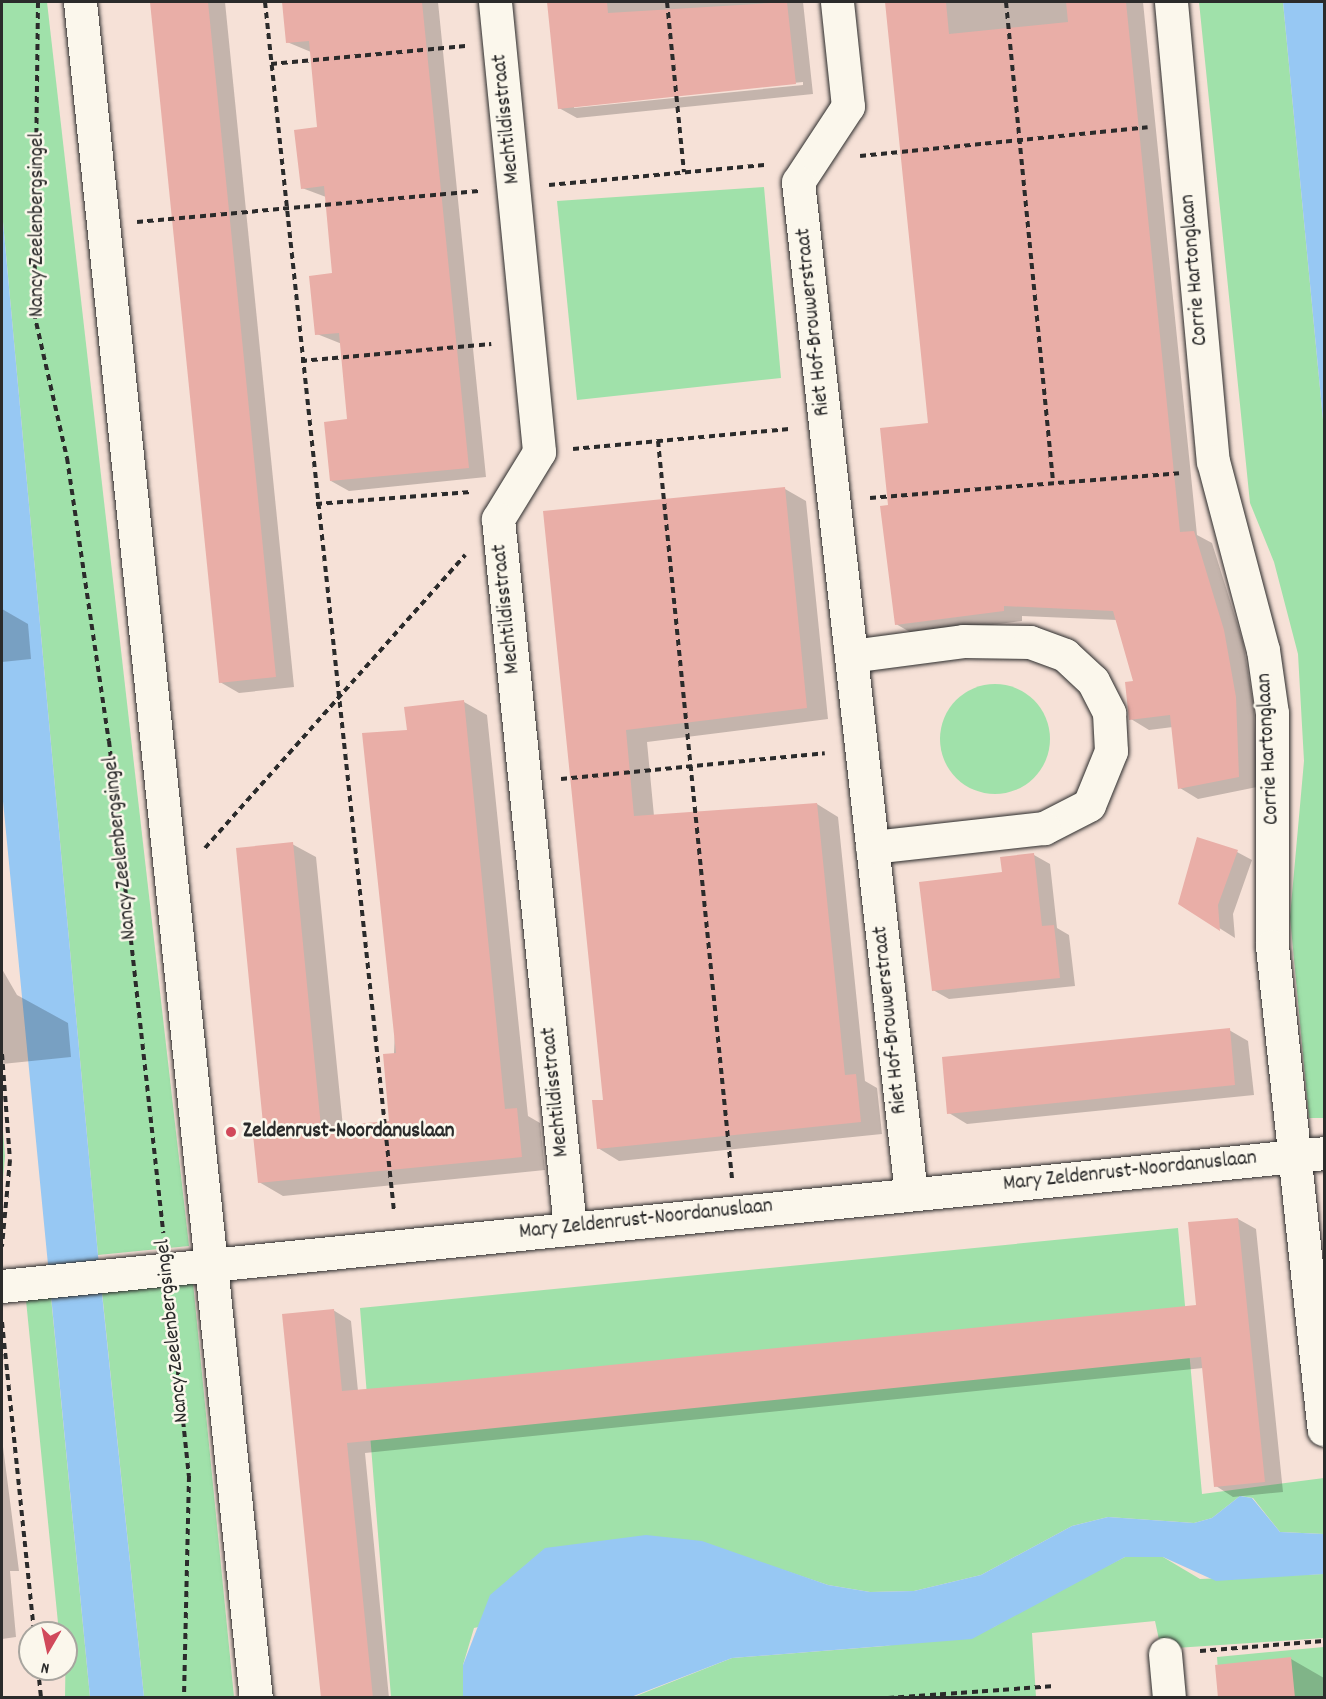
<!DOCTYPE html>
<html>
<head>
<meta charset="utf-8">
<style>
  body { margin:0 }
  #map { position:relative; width:1326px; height:1699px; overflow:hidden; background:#f6e1d7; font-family:Dekko,sans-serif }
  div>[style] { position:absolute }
  .green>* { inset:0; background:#a0e1aa }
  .round { border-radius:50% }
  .water>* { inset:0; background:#97c8f3 }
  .shadow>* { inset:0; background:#0003 }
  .building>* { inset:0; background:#e9aea7 }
  .path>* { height:4px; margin-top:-2px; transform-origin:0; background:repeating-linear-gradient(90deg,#2b2b2b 0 6px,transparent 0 10.5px) }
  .roads { filter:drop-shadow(0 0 2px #2b2b2b) drop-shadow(0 0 2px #2b2b2b) }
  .street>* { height:33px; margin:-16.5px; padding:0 16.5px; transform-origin:16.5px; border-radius:16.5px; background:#fbf7ec }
  .secondary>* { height:33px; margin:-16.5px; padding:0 16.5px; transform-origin:16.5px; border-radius:16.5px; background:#fbf7ec }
  .dots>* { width:16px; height:16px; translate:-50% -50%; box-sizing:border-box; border:3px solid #fbf7ec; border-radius:50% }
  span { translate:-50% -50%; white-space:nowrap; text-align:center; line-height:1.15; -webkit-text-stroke:5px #fbf7ec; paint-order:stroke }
  .street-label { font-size:21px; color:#2b2b2b }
  .poi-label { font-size:21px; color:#2b2b2b; font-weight:700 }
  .left { translate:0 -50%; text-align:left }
  .frame { position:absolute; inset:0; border:3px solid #2b2b2b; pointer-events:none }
  .north { position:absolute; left:18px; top:1621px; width:60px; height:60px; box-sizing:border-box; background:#fbf7ec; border:2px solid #a8a59f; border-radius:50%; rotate:189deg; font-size:16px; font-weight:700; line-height:24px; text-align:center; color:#2b2b2b }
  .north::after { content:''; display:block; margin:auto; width:21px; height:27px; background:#d1495b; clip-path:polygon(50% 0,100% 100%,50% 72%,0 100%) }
</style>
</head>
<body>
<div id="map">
  <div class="green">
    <i style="clip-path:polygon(2px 2px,47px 2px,189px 1246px,98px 1255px,2px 211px)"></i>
    <i style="clip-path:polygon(1199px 2px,1283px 2px,1324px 430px,1324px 1118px,1309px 1118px,1290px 917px,1304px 761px,1298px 654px,1274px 562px,1250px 503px)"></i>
    <i style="clip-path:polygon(764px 187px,781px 378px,577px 400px,557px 201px)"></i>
    <i class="round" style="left:940px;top:684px;width:110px;height:110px"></i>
    <i style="clip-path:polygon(2px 1118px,5px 1156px,2px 1191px)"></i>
    <i style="clip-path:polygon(1178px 1228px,1202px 1494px,1324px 1478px,1324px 1534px,1280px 1532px,1253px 1498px,1240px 1496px,1212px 1518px,1194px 1523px,1108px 1517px,1072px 1526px,981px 1575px,914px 1591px,870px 1592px,828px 1585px,765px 1564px,474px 1628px,463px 1665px,463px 1697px,391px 1697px,360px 1308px)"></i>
    <i style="clip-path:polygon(193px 1283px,234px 1697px,144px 1697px,102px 1292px)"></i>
    <i style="clip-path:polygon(51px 1297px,90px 1697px,65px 1697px,66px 1633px,59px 1633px,26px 1300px)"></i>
    <i style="clip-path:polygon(1125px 1557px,1163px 1557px,1200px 1579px,1324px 1574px,1324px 1638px,1161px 1649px,1155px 1621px,1032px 1633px,1036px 1697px,631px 1698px,732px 1658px,885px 1646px,994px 1627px,1031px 1603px)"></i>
    <i style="clip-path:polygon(1324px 1647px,1324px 1697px,1220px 1697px,1217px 1657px)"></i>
  </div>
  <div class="water">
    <i style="clip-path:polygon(1283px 2px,1324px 2px,1324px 430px)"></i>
    <i style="clip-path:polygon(2px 211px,98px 1255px,144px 1697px,90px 1697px,2px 791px)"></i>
    <i style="clip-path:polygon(1240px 1496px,1252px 1498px,1280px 1532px,1324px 1534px,1324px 1574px,1216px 1581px,1163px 1557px,1125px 1557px,972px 1639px,732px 1658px,631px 1697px,463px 1697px,463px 1665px,490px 1595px,545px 1548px,646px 1535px,702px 1541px,828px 1585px,870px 1592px,914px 1591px,981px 1575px,1072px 1526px,1108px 1517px,1194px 1523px,1212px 1518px)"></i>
  </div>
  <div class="shadow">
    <i style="clip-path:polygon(152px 2px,225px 2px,294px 687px,239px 693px,220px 682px)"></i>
    <i style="clip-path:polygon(283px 2px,438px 2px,486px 477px,349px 491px,331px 481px,348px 421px,342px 344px,317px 334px,334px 274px,326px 197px,302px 188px,319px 129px,311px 52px,287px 42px)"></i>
    <i style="clip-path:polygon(evenodd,548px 2px,803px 2px,813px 94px,577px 118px,559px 108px,548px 2px,803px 82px,803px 85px,574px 108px,574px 105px,803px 82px)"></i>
    <i style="clip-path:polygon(887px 2px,1143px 2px,1197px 535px,1212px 543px,1243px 642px,1254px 708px,1257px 787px,1198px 799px,1180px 788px,1173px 727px,1149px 730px,1131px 719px,1135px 682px,1117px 620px,1022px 616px,1022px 621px,915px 635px,896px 624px,890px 507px,930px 424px)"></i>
    <i style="clip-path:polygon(785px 489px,806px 501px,828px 719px,647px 742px,654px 816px,817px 804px,838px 817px,865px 1081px,877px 1088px,882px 1134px,619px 1161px,598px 1148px,605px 1101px,545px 513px)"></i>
    <i style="clip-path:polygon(2px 609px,28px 624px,31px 659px,2px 662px)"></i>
    <i style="clip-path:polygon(464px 702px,487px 715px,528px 1116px,540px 1123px,545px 1170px,283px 1196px,259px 1182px,292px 844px,316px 857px,343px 1127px,391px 1122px,408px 732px)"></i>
    <i style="clip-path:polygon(1237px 852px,1252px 860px,1233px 914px,1235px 938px,1180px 903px)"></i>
    <i style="clip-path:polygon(1034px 855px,1050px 864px,1057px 928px,1069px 935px,1075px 986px,949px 999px,933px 990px,1003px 873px)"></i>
    <i style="clip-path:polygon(2px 969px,17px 995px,68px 1023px,71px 1057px,2px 1064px)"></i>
    <i style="clip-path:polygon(1229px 1030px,1248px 1041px,1254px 1095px,967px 1124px,949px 1113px)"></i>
    <i style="clip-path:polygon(1238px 1219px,1256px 1229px,1283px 1492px,1233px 1497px,1216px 1486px,1203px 1368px,365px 1453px,389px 1698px,323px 1698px,333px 1310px,351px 1321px,358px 1391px,436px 1384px,1197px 1306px)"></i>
    <i style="clip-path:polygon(2px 1439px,19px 1571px,10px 1571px,16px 1637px,2px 1639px)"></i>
    <i style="clip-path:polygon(1291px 1659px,1324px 1678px,1324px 1698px,1220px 1698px)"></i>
  </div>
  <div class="building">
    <i style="clip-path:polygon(150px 2px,208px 2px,276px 677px,219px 683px)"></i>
    <i style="clip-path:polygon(282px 2px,422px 2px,469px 468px,330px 481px,324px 422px,347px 419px,339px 333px,315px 335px,309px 276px,332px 273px,324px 186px,301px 189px,294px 130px,317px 127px,309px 41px,286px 43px)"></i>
    <i style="clip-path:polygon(547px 2px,607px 2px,608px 13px,787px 2px,796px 84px,558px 109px)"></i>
    <i style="clip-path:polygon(885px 2px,946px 2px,949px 34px,1068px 22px,1066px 2px,1126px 2px,1180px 532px,1194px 531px,1224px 630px,1236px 697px,1239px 777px,1178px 789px,1170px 715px,1129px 720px,1125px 682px,1133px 681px,1113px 611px,1004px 606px,1004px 611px,895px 625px,880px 506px,888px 505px,880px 428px,928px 423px)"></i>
    <i style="clip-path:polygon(785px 487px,807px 708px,626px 730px,634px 816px,817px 803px,845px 1075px,856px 1074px,861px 1122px,597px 1149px,592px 1100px,603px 1100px,543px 511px)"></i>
    <i style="clip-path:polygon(464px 700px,505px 1109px,517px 1108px,522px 1157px,258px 1183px,253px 1135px,264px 1134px,236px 848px,293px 842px,321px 1127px,389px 1121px,383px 1054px,396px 1053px,362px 733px,407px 730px,404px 707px)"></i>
    <i style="clip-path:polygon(1197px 837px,1238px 850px,1218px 905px,1220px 931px,1178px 904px)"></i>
    <i style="clip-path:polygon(1034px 853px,1042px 926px,1054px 925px,1060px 978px,932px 991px,919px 882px,1002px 872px,1000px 857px)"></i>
    <i style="clip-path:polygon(1230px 1028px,1235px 1085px,947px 1114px,942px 1057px)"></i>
    <i style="clip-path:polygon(1238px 1218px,1265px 1482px,1214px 1487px,1201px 1357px,347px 1443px,373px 1698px,321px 1698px,282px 1314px,334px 1309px,342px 1391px,436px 1383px,1196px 1305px,1188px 1222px)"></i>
    <i style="clip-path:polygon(1291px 1657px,1295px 1698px,1218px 1698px,1215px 1665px)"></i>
  </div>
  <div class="path">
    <i style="left:38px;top:2px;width:311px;rotate:90.7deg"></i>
    <i style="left:34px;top:313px;width:149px;rotate:77.2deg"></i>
    <i style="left:67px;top:458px;width:286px;rotate:81.6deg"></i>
    <i style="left:109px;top:741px;width:495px;rotate:83.7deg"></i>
    <i style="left:265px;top:2px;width:1217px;rotate:83.91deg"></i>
    <i style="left:667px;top:2px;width:171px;rotate:84.3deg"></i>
    <i style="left:1006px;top:2px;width:483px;rotate:84.4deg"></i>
    <i style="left:271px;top:64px;width:195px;rotate:-5.3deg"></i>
    <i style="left:860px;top:156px;width:289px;rotate:-5.7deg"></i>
    <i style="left:549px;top:185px;width:218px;rotate:-5.3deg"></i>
    <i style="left:137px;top:222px;width:343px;rotate:-5.2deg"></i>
    <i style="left:301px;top:361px;width:191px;rotate:-5.1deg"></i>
    <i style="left:658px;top:441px;width:741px;rotate:84.27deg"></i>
    <i style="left:573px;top:449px;width:217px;rotate:-5.3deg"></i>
    <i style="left:870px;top:498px;width:310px;rotate:-4.6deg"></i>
    <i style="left:316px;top:504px;width:155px;rotate:-4.4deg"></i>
    <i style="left:561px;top:779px;width:265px;rotate:-5.6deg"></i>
    <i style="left:205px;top:848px;width:392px;rotate:-48.4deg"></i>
    <i style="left:2px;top:1054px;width:106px;rotate:85.7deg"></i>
    <i style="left:10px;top:1160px;width:87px;rotate:95.3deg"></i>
    <i style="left:171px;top:1306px;width:171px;rotate:84deg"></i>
    <i style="left:189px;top:1476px;width:222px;rotate:91.3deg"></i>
    <i style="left:2px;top:1322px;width:313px;rotate:84.1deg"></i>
    <i style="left:1200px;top:1651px;width:124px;rotate:-4.6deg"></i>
    <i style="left:38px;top:1669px;width:29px;rotate:84deg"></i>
    <i style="left:888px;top:1698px;width:167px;rotate:-4.1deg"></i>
  </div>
  <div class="roads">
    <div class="street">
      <i style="left:495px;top:2px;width:452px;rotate:84.4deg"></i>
      <i style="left:539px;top:452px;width:79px;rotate:121.5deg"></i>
      <i style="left:498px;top:519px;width:713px;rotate:84.2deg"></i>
      <i style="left:837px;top:2px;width:105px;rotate:84deg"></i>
      <i style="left:848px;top:106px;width:91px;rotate:123.3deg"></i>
      <i style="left:798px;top:182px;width:1018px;rotate:83.63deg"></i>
      <i style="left:1171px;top:2px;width:461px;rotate:84.8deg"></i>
      <i style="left:1213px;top:461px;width:196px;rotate:75.2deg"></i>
      <i style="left:1263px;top:650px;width:64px;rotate:81.9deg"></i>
      <i style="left:1272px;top:713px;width:233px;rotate:90deg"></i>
      <i style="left:1272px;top:946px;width:486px;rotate:83.9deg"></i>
      <i style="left:851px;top:656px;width:113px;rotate:-7.6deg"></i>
      <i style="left:963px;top:641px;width:67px;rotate:0.9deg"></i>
      <i style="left:1030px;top:642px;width:37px;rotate:20deg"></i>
      <i style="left:1065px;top:655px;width:38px;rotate:43deg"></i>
      <i style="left:1093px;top:681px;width:36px;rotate:63deg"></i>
      <i style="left:1109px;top:713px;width:38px;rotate:87deg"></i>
      <i style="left:1111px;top:751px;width:58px;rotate:112.2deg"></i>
      <i style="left:1089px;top:805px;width:51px;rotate:152.9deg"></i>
      <i style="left:1044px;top:828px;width:173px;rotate:173.7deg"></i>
      <i style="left:2px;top:1286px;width:1329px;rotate:-5.74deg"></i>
      <i style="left:1165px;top:1654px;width:44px;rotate:84.8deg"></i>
    </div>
    <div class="secondary">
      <i style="left:80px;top:2px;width:1705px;rotate:84.08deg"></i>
    </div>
  </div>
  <div class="dots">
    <i style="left:231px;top:1132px;background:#d1495b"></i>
  </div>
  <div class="street-label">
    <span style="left:507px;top:119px;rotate:-96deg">Mechtildisstraat</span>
    <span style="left:38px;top:225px;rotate:-90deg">Nancy Zeelenbergsingel</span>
    <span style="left:1195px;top:270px;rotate:-95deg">Corrie Hartonglaan</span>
    <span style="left:814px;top:322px;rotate:-96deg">Riet Hof-Brouwerstraat</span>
    <span style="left:507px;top:609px;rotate:-96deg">Mechtildisstraat</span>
    <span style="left:1269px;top:749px;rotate:-93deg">Corrie Hartonglaan</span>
    <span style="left:121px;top:848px;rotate:-96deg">Nancy Zeelenbergsingel</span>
    <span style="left:891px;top:1020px;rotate:-96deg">Riet Hof-Brouwerstraat</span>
    <span style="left:556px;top:1092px;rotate:-96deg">Mechtildisstraat</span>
    <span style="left:1130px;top:1172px;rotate:-6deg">Mary Zeldenrust-Noordanuslaan</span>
    <span style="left:646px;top:1220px;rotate:-6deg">Mary Zeldenrust-Noordanuslaan</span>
    <span style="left:173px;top:1331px;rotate:-96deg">Nancy Zeelenbergsingel</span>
  </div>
  <div class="poi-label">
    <span class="left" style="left:243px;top:1132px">Zeldenrust-Noordanuslaan</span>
  </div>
  <div class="frame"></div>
  <div class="north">N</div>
</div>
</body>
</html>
